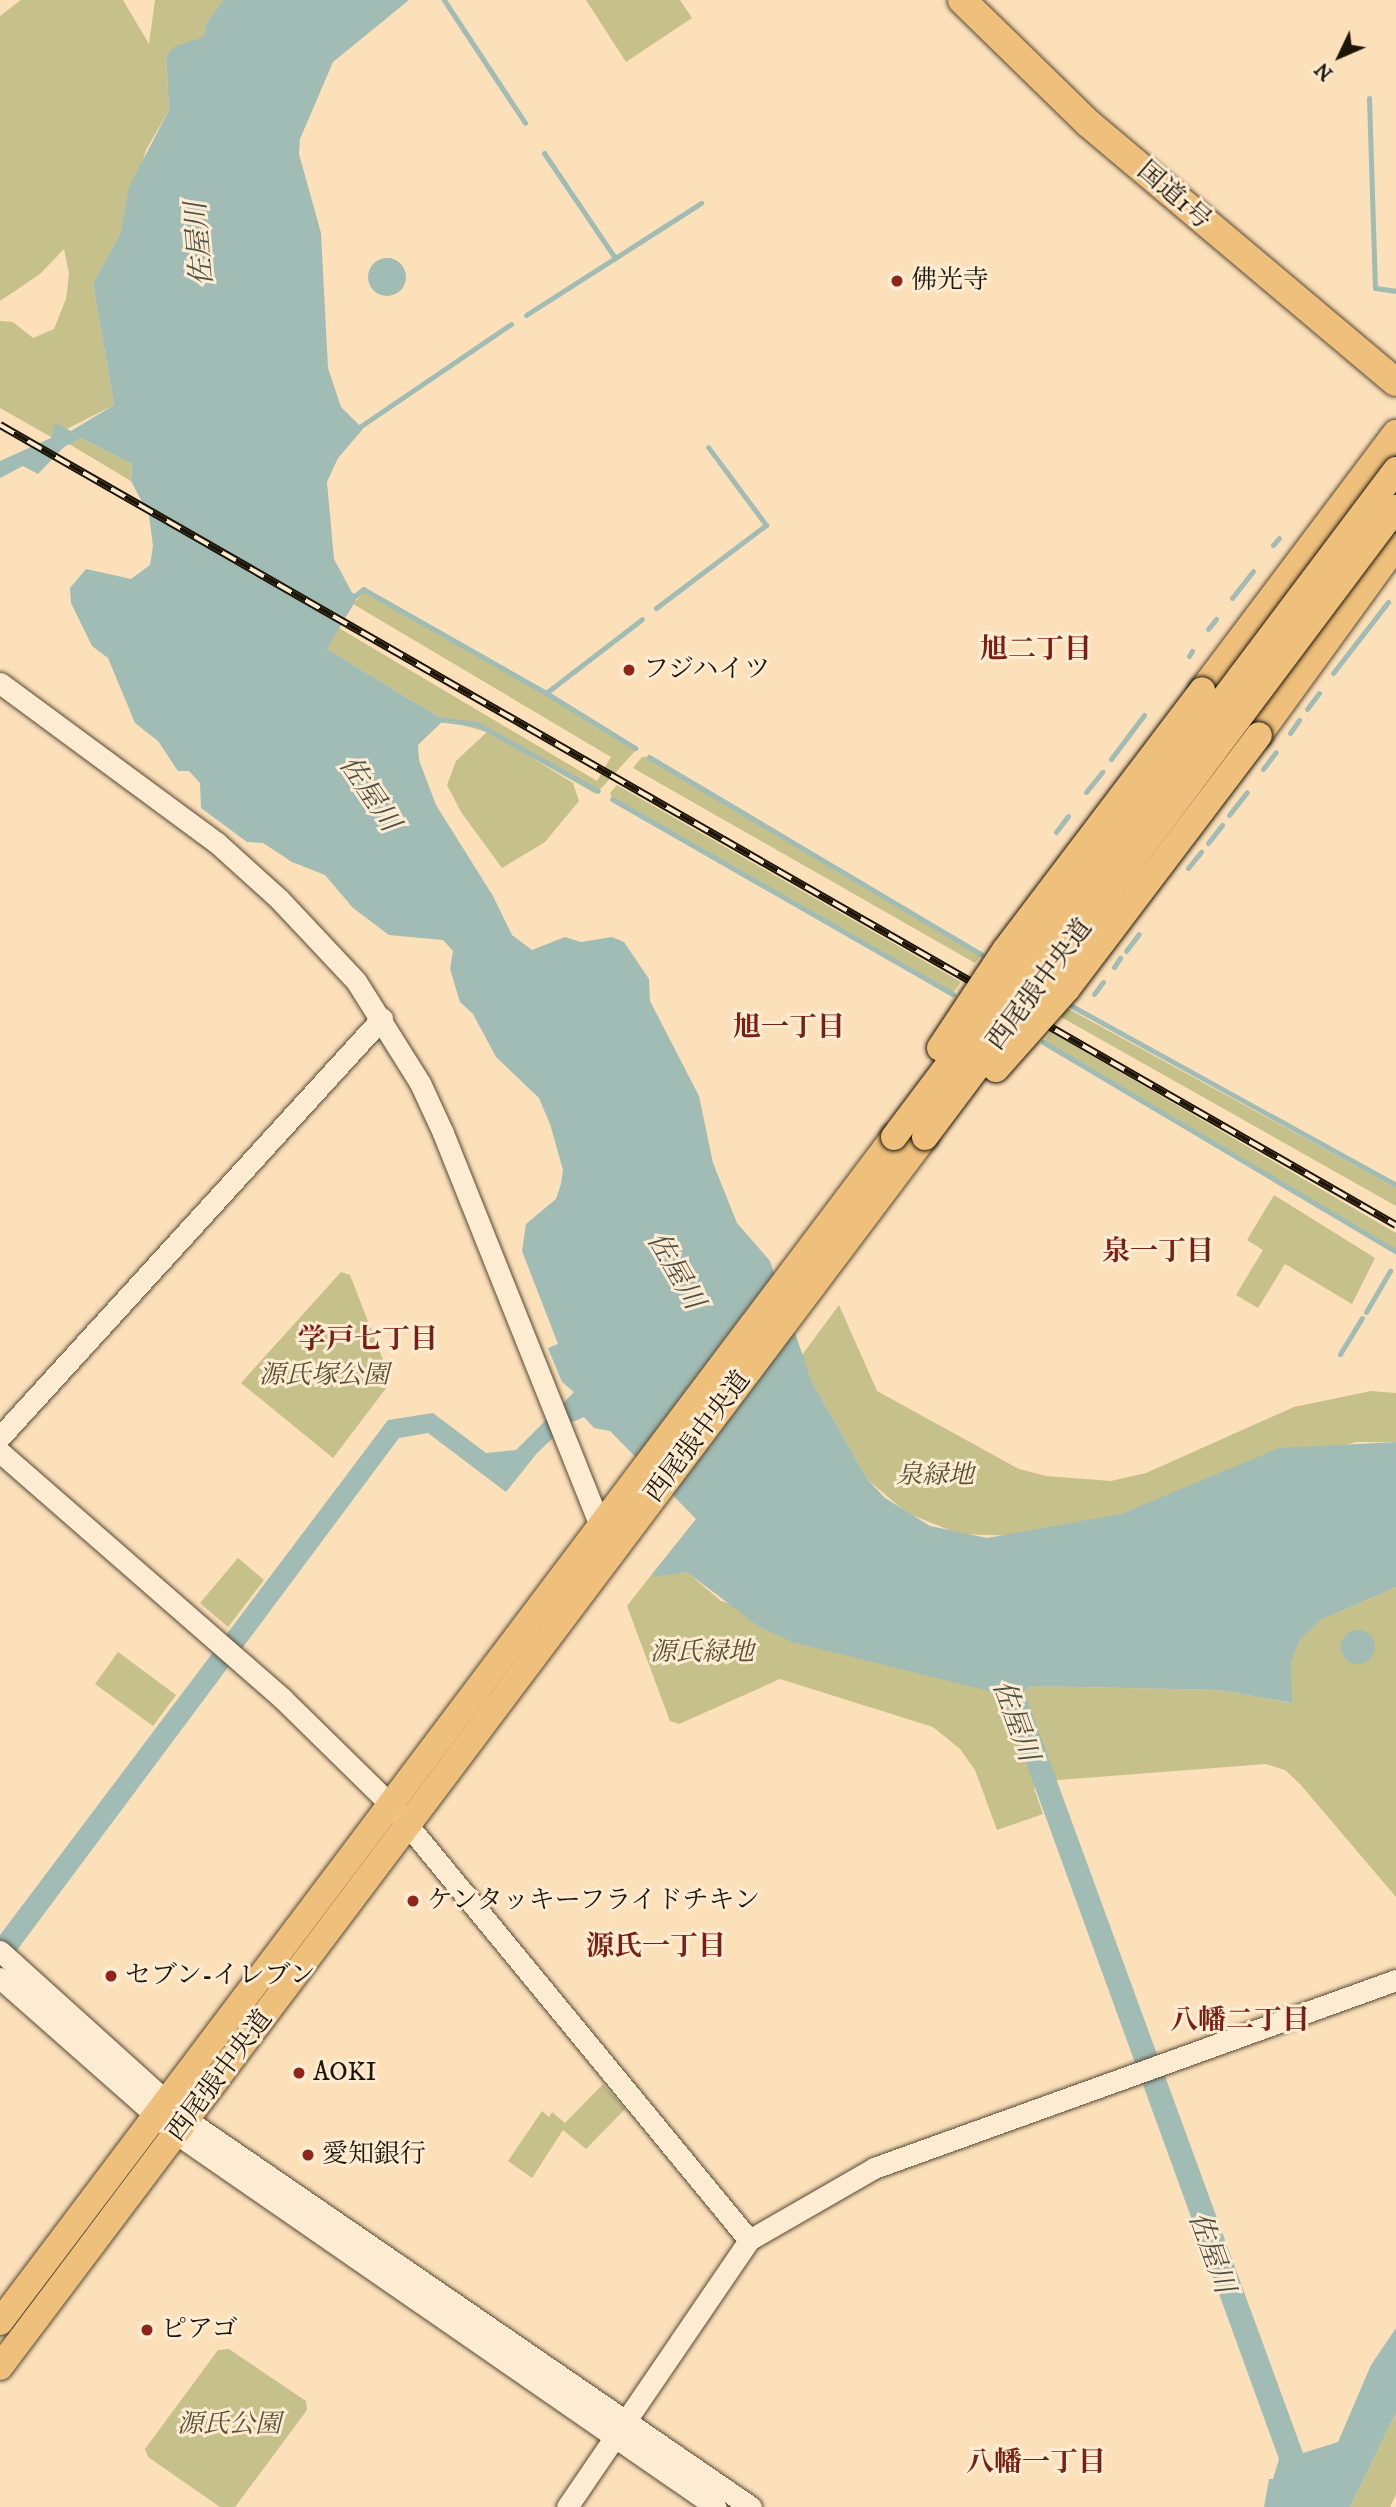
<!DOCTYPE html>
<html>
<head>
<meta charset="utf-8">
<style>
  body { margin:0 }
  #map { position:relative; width:1396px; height:2507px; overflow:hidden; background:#fce0b9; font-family:"IM FELL DW Pica","Noto Serif JP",serif }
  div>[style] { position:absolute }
  .green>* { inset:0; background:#c6c08a }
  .water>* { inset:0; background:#a0bcb5 }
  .round { border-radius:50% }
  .stream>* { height:5px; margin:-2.5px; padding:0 2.5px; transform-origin:2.5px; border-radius:2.5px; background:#a0bcb5 }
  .roads { filter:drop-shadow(0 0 2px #564835) drop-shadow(0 0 2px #564835) }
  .tertiary>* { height:21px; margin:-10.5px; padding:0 10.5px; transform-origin:10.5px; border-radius:10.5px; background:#fdebd2 }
  .primary>* { height:26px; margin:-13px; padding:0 13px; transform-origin:13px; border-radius:13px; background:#eec07c }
  .trunk>* { height:28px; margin:-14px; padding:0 14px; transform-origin:14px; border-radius:14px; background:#eec07c }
  .rail>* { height:8px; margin-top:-4px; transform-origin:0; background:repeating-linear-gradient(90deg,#fdebd2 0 16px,#1e1509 0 32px); box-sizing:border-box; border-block:2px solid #1e1509 }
  .bridges { filter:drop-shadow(0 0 2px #1e1509) drop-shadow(0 0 2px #1e1509) }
  .primary-bridge>* { height:26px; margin:-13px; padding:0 13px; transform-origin:13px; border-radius:13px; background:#eec07c }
  .dots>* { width:19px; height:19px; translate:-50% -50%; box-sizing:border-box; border:4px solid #fdebd2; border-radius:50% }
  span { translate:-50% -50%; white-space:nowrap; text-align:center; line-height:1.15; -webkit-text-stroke:6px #fdebd2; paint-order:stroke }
  .street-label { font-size:26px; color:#1e1509 }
  .poi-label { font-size:26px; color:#1e1509 }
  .left { translate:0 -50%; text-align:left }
  .park-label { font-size:26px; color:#595136; font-style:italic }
  .water-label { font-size:28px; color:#4c4f45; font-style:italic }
  .neighbourhood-label { font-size:28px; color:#7a1f14; font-weight:700 }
  .north { position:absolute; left:1305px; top:21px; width:70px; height:70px; -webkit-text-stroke:5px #fdebd2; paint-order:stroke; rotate:226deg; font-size:19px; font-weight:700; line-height:28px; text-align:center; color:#1e1509 }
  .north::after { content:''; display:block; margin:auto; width:24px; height:32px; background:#1e1509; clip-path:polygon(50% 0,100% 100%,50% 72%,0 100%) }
</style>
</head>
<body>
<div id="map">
  <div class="green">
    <i style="clip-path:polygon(21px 0,123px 0,149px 44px,155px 0,223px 0,206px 24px,203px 37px,166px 56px,169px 110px,146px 150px,121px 232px,93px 284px,114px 405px,51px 437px,0 408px,0 321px,13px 322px,33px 338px,54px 329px,66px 299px,69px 274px,64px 249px,40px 274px,0 301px,0 16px)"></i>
    <i style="clip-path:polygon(586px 0,680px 0,692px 18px,626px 62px)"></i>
    <i style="clip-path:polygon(81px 438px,132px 464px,131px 481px,69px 444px)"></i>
    <i style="clip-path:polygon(364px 592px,547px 695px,636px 750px,596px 794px,526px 754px,573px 783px,579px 801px,545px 842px,502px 868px,461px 812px,447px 785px,456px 761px,487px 732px,444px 720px,327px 649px,339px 628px,597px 781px,611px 757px,353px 604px)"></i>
    <i style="clip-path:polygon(642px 757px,649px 757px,981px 955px,975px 963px,633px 768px)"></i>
    <i style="clip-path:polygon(617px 785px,961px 982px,953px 993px,612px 798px,610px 793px)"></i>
    <i style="clip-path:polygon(1067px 1008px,1396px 1188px,1396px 1206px,1061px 1017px)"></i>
    <i style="clip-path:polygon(1051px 1032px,1396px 1233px,1396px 1250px,1044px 1042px)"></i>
    <i style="clip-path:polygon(1274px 1195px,1375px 1258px,1352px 1304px,1285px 1264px,1258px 1308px,1236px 1295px,1263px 1250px,1247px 1240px)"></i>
    <i style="clip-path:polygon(341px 1272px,350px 1275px,389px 1375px,387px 1387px,333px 1458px,241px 1383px)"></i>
    <i style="clip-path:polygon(839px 1305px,877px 1391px,1019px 1469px,1046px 1476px,1111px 1481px,1146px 1473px,1294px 1407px,1371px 1391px,1396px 1393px,1396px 1442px,1356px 1442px,1174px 1493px,1121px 1514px,1018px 1536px,959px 1534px,907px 1513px,868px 1480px,812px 1382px,802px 1355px)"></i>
    <i style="clip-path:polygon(238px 1558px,264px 1580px,228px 1627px,200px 1603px)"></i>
    <i style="clip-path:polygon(687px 1572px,721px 1601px,1024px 1691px,1031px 1686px,1219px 1690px,1291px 1703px,1291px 1663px,1300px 1640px,1321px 1620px,1396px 1587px,1396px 1897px,1300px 1784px,1285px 1770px,1266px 1764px,1058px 1780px,1034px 1788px,1043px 1814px,997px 1830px,975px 1770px,960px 1749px,933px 1727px,780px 1679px,679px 1724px,670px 1721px,627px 1606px,652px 1574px)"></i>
    <i style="clip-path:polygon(118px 1652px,176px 1695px,153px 1726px,95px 1684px)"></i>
    <i style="clip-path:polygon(603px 2084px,625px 2109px,586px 2149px,563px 2130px,532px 2178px,508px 2161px,542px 2111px,549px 2117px,552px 2112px,565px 2123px)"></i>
    <i style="clip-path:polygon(229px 2349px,306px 2401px,307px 2410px,235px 2507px,220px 2507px,148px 2457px,145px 2449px,218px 2350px)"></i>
    <i style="clip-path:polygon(1396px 2413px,1396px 2494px,1390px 2507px,1350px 2507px)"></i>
  </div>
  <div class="water">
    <i style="clip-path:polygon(223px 0,409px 0,333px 62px,300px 139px,299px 154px,321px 233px,328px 368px,341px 407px,363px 429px,338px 458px,327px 482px,334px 559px,356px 600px,327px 649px,444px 720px,418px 745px,419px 760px,436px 805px,493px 896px,512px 935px,532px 950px,565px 937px,581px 942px,612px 937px,624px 942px,649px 979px,650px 1001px,699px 1096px,713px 1163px,737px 1223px,770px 1261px,812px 1382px,868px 1480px,885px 1498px,930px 1526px,987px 1538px,1121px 1514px,1279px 1448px,1396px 1442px,1396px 1587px,1321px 1620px,1300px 1640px,1291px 1663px,1292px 1703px,1219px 1690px,1031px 1686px,1024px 1691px,1303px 2453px,1338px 2442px,1371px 2365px,1396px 2328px,1396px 2413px,1350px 2507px,1264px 2507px,1269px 2479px,1273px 2479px,1279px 2459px,1001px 1694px,792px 1642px,758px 1626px,687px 1572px,655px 1577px,652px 1574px,696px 1519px,610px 1431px,594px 1428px,584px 1417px,568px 1424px,537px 1453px,506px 1492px,428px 1433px,399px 1438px,0 1973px,0 1935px,388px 1420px,433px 1413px,486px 1453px,516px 1450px,574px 1392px,562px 1382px,548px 1348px,558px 1344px,522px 1251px,526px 1224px,556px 1199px,561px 1184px,563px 1170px,550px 1124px,539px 1098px,496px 1057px,473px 1014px,460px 1002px,450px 969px,453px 951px,443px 940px,389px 935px,353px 908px,325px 875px,292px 862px,263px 843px,247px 842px,201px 808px,200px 783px,189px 771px,178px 771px,158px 741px,135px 723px,108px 658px,92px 646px,71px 603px,70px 588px,86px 569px,131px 579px,150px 565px,153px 546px,149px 515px,131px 481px,132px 464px,81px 438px,64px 447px,38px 474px,23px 466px,0 478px,0 461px,51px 438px,55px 423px,71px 431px,114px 405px,93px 284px,121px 232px,129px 187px,169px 110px,166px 56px,174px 47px,203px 37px,206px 24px)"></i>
    <i class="round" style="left:368px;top:258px;width:38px;height:38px"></i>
    <i class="round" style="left:1341px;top:1630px;width:34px;height:34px"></i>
  </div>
  <div class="stream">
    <i style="left:444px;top:0;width:147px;rotate:56.6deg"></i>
    <i style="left:1369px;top:98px;width:190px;rotate:88.2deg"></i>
    <i style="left:1375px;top:288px;width:21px;rotate:8deg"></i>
    <i style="left:544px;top:153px;width:127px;rotate:55.9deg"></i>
    <i style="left:526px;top:315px;width:208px;rotate:-32.6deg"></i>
    <i style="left:358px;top:428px;width:185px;rotate:-34.2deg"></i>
    <i style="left:1273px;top:545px;width:9px;rotate:-49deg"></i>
    <i style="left:348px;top:594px;width:7px;rotate:16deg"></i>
    <i style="left:355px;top:596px;width:11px;rotate:-41deg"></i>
    <i style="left:363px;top:589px;width:210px;rotate:29.6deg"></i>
    <i style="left:546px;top:693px;width:121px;rotate:-37.6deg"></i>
    <i style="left:1232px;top:598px;width:34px;rotate:-52deg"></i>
    <i style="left:656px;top:608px;width:138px;rotate:-37deg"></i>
    <i style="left:766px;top:525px;width:97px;rotate:-126.6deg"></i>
    <i style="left:1208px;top:629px;width:13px;rotate:-51deg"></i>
    <i style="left:1189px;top:656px;width:6px;rotate:-59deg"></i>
    <i style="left:1333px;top:673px;width:90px;rotate:-52.2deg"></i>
    <i style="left:546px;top:693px;width:105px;rotate:31.7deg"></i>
    <i style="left:1307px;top:709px;width:20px;rotate:-53deg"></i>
    <i style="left:437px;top:719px;width:40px;rotate:7.1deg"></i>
    <i style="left:477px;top:724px;width:138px;rotate:29deg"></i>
    <i style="left:1290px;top:733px;width:16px;rotate:-55deg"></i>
    <i style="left:649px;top:757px;width:386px;rotate:30.7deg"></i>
    <i style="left:1111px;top:759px;width:55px;rotate:-53.1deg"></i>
    <i style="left:1263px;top:769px;width:21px;rotate:-53deg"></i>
    <i style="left:1086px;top:792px;width:26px;rotate:-51deg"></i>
    <i style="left:612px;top:799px;width:393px;rotate:29.8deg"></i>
    <i style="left:1229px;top:815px;width:29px;rotate:-52deg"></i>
    <i style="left:1056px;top:832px;width:20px;rotate:-53deg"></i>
    <i style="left:1208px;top:843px;width:23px;rotate:-52deg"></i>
    <i style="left:1188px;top:868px;width:21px;rotate:-51deg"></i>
    <i style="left:1126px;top:951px;width:21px;rotate:-53deg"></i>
    <i style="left:1114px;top:967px;width:11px;rotate:-56deg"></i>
    <i style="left:1094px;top:994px;width:15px;rotate:-53deg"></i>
    <i style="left:1070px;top:1005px;width:372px;rotate:28.9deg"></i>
    <i style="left:1043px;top:1042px;width:411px;rotate:30.7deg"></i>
    <i style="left:1366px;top:1312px;width:48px;rotate:-59.7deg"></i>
    <i style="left:1340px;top:1354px;width:42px;rotate:-58.6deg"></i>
  </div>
  <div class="roads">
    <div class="tertiary">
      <i style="left:0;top:683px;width:268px;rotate:36.4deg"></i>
      <i style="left:216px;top:842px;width:85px;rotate:42.1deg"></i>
      <i style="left:279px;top:899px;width:112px;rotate:46.8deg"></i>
      <i style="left:356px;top:981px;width:120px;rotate:57.9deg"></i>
      <i style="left:420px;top:1083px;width:55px;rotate:65.3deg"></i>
      <i style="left:443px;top:1133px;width:423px;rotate:68.2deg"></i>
      <i style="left:0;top:1437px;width:567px;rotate:-47.64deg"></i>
      <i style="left:0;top:1452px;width:374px;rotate:41.1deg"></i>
      <i style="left:282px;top:1698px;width:154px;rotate:44.5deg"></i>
      <i style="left:392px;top:1806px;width:562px;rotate:50.56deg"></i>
      <i style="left:0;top:1951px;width:252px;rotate:42.1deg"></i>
      <i style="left:187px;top:2120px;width:684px;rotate:34.46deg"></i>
      <i style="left:0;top:1978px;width:236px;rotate:41.4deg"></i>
      <i style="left:177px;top:2134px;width:655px;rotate:34.68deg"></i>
      <i style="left:567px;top:2507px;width:323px;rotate:-55.7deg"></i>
      <i style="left:749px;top:2240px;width:144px;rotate:-29.9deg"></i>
      <i style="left:874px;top:2168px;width:555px;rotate:-19.81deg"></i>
    </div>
    <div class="primary">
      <i style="left:1202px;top:690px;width:322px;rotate:-53deg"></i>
      <i style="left:1259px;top:735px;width:233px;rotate:-54.1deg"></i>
      <i style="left:0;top:2322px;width:1484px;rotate:-52.97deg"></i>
      <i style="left:0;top:2367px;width:1539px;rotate:-53.06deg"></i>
    </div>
    <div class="trunk">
      <i style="left:962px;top:0;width:176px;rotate:44.3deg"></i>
      <i style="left:1088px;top:123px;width:402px;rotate:40.1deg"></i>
    </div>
  </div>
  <div class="rail">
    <i style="left:0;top:425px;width:1609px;rotate:29.82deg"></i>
  </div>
  <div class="bridges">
    <div class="primary-bridge">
      <i style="left:940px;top:1048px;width:118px;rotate:-56.4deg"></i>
      <i style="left:1005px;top:950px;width:326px;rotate:-52.8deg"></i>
      <i style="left:996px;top:1069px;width:107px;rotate:-48.4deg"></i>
      <i style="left:1067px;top:989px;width:318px;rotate:-52.9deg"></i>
      <i style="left:894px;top:1137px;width:835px;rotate:-53.03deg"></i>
      <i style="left:925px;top:1137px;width:786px;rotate:-53.17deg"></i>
    </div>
  </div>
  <div class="dots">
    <i style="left:897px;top:281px;background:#8f2418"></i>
    <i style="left:629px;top:670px;background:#8f2418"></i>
    <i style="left:413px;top:1901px;background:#8f2418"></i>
    <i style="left:111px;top:1976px;background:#8f2418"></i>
    <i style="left:299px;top:2073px;background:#8f2418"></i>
    <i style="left:308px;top:2155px;background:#8f2418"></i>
    <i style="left:147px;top:2330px;background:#8f2418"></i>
  </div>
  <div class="street-label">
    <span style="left:1174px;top:196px;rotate:41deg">国道1号</span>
    <span style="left:1040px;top:985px;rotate:-53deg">西尾張中央道</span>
    <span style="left:698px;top:1437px;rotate:-53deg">西尾張中央道</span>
    <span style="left:220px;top:2076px;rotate:-53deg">西尾張中央道</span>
  </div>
  <div class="poi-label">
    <span class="left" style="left:911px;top:281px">佛光寺</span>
    <span class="left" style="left:643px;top:670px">フジハイツ</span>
    <span class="left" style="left:427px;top:1901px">ケンタッキーフライドチキン</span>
    <span class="left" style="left:125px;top:1976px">セブン-イレブン</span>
    <span class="left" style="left:313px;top:2073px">AOKI</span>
    <span class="left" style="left:322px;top:2155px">愛知銀行</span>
    <span class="left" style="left:161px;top:2330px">ピアゴ</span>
  </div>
  <div class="park-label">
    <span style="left:324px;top:1376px">源氏塚公園</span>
    <span style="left:935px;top:1476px">泉緑地</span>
    <span style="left:702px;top:1653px">源氏緑地</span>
    <span style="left:229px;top:2425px">源氏公園</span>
  </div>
  <div class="water-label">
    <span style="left:200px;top:244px;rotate:-95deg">佐屋川</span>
    <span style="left:369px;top:794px;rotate:56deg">佐屋川</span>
    <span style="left:675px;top:1271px;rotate:60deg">佐屋川</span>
    <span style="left:1015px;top:1721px;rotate:70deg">佐屋川</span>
    <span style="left:1211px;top:2253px;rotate:70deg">佐屋川</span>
  </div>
  <div class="neighbourhood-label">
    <span style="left:1036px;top:650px">旭二丁目</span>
    <span style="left:789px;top:1028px">旭一丁目</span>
    <span style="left:1158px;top:1252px">泉一丁目</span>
    <span style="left:368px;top:1340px">学戸七丁目</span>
    <span style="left:656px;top:1947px">源氏一丁目</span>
    <span style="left:1240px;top:2021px">八幡二丁目</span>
    <span style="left:1036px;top:2463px">八幡一丁目</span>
  </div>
  <div class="north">N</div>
</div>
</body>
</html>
